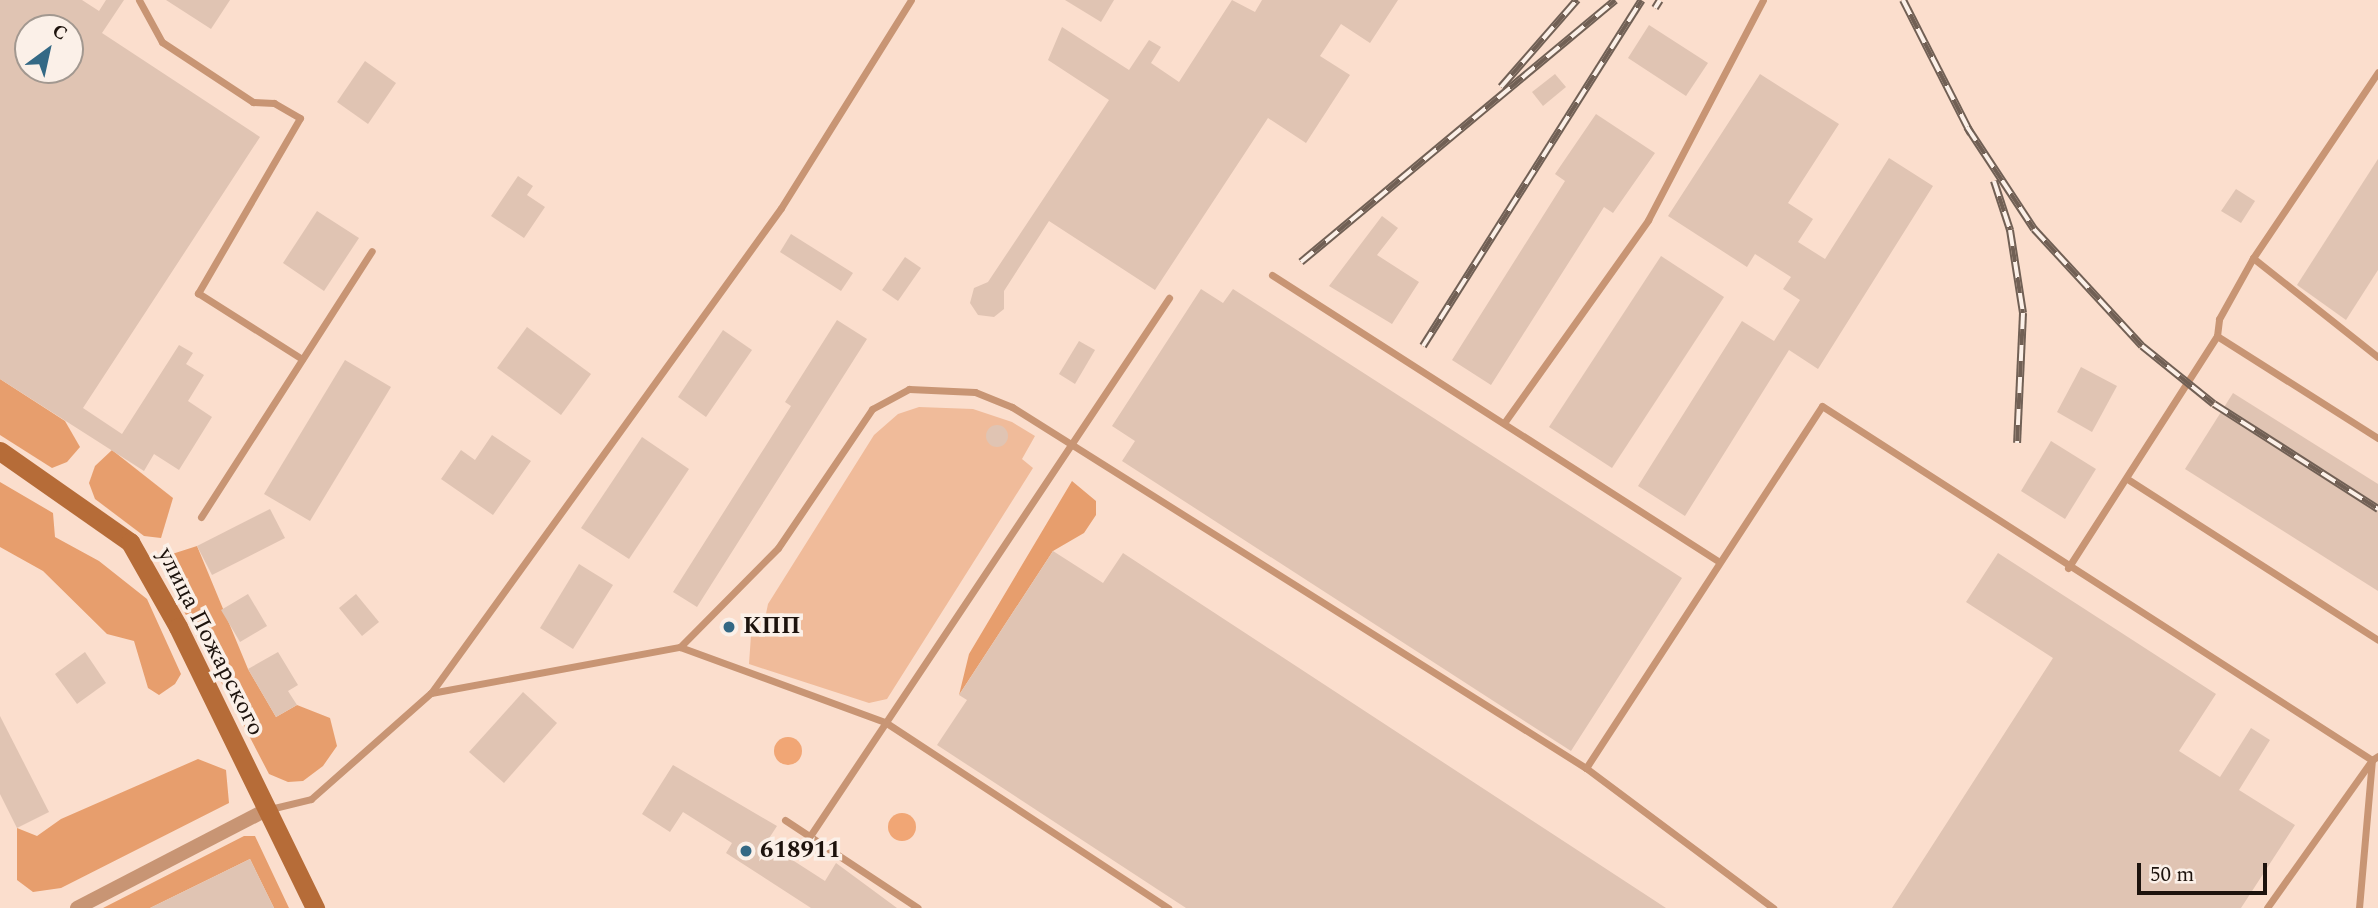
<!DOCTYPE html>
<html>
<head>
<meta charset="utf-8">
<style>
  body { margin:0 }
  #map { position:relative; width:2378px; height:908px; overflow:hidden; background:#fbdecd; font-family:Spectral,serif }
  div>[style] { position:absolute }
  .green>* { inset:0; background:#f0bb9a }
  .forest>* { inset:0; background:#e79e6d }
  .water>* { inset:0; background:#f1a675 }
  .round { border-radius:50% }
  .building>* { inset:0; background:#e0c4b3 }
  .lane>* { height:7px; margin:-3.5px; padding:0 3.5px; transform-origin:3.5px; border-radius:3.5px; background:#c89574 }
  .street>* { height:14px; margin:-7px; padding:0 7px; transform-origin:7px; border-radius:7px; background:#c89574 }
  .secondary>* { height:19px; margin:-9.5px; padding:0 9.5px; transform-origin:9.5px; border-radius:9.5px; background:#b66c38 }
  .rail>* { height:8px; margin-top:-4px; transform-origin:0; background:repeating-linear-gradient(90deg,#fbf0e8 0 16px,#716055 0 32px); box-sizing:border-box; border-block:2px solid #716055 }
  .dots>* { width:19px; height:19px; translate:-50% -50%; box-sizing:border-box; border:4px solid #fbf0e8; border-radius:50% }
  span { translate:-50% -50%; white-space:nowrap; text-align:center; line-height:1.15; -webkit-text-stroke:7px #fbf0e8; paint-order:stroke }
  .poi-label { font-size:24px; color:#1d130d; font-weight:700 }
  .left { translate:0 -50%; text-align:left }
  .street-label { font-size:24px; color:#1d130d }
  .north { position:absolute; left:14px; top:14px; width:70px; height:70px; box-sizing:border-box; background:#fbf0e8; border:2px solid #a29890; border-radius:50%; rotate:33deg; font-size:19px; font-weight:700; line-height:28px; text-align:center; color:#1d130d }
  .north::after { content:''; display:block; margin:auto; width:24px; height:32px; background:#346985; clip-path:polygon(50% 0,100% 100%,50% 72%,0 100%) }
  .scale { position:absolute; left:2137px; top:863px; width:130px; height:32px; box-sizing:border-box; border:4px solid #1d130d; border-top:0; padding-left:9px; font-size:21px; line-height:24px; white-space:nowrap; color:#1d130d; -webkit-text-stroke:5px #fbf0e8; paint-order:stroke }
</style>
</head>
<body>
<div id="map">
  <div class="green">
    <i style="clip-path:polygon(919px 407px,973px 409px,1012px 422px,1035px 436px,1022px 459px,1033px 468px,887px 699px,869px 703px,749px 664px,751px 635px,762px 633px,768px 604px,874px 435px,898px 414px)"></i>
  </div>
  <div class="forest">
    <i style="clip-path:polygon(0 379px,65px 421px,80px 447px,67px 462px,52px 468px,0 435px)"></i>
    <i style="clip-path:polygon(112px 450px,173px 498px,161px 538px,144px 536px,95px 499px,89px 483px,95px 466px)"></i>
    <i style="clip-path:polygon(1072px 481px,1096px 501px,1096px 515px,1084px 533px,1053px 551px,959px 695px,969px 654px)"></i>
    <i style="clip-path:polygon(0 482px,53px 513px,55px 537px,99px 561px,147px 599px,181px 674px,175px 684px,159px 695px,148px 688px,134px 641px,107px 634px,43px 571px,0 547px)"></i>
    <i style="clip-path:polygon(197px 546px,248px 669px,276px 717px,297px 705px,330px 718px,337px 746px,323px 766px,303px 781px,288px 782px,269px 774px,175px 594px,166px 572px,169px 555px)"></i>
    <i style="clip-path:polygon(198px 759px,226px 770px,229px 803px,61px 888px,33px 892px,17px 880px,17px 828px,37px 836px,61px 819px)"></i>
    <i style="clip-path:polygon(244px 836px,255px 836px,289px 908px,274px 908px,250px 859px,150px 908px,103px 908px)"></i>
  </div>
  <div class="water">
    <i class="round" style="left:774px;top:737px;width:28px;height:28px"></i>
    <i class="round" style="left:888px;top:813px;width:28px;height:28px"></i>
  </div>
  <div class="building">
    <i style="clip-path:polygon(evenodd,0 0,82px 0,99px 11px,106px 0,124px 0,102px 33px,260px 137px,83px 408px,122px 434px,179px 345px,193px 353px,186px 364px,204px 375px,188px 401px,212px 417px,179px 470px,154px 454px,144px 471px,0 379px,0 0,28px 28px,70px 28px,70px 70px,28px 70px,28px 28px)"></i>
    <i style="clip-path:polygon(166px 0,230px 0,211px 29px)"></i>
    <i style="clip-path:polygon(1065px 0,1114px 0,1101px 22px)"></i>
    <i style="clip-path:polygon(1232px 0,1255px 12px,1262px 0,1398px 0,1370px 43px,1341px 24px,1320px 56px,1350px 75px,1306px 143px,1268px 118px,1155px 290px,1049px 221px,1004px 291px,1004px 309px,994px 317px,978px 315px,970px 303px,974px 288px,988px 282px,1109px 100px,1048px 60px,1062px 27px,1129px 70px,1149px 40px,1161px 47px,1151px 63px,1179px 82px)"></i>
    <i style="clip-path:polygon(1649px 25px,1708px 63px,1686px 96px,1628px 58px)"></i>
    <i style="clip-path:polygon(365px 61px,396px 83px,368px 124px,337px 102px)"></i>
    <i style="clip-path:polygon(1555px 74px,1566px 87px,1543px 106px,1532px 92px)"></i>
    <i style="clip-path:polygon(1760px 74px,1839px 124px,1788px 203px,1813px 219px,1798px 242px,1825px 259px,1889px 158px,1933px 186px,1818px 369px,1789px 350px,1685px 516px,1638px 486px,1742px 321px,1774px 341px,1800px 300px,1783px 289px,1791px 277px,1755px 254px,1747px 267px,1668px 216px)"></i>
    <i style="clip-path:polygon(1596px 114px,1655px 153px,1613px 213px,1604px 207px,1491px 385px,1452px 360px,1565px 181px,1555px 174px)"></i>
    <i style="clip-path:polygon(2378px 159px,2378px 270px,2346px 320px,2297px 285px)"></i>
    <i style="clip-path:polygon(518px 176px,533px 186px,527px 195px,545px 207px,524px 238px,491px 216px)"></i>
    <i style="clip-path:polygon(2236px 189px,2255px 201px,2241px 223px,2221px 211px)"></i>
    <i style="clip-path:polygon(317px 211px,359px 238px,324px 291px,283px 263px)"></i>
    <i style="clip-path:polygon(1382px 216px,1398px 228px,1377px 255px,1419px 282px,1392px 324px,1329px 286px)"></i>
    <i style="clip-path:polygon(791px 234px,853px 273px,841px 291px,780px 252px)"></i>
    <i style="clip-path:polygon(1661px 256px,1724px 297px,1612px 468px,1549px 427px)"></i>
    <i style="clip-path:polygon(905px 257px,921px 268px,898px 301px,882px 290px)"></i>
    <i style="clip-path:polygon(1201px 289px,1223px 303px,1233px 289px,1682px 578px,1571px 751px,1122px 461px,1135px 441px,1112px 426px)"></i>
    <i style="clip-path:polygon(837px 320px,867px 339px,697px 607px,673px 592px,791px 406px,785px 402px)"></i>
    <i style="clip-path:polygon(527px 327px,591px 374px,561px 415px,497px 368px)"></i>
    <i style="clip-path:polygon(723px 330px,752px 350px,706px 417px,678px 397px)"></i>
    <i style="clip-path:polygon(1079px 341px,1095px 350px,1075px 384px,1059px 374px)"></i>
    <i style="clip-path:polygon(345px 360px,391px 387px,310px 521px,264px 494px)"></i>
    <i style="clip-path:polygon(2081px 367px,2117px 386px,2092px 432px,2057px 412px)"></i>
    <i style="clip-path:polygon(2233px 393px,2378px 484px,2378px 591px,2185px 469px)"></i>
    <i class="round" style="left:986px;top:425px;width:22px;height:22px"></i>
    <i style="clip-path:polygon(492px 435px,531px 461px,493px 515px,441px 479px,461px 450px,475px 460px)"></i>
    <i style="clip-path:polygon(642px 437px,689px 469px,629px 559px,581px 528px)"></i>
    <i style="clip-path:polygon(2051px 441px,2096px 469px,2065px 519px,2021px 491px)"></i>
    <i style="clip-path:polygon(270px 509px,285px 538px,212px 575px,197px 546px)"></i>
    <i style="clip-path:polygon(1053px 551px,1103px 583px,1123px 553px,1666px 908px,1186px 908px,937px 745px,967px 700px,959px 695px)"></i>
    <i style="clip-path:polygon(1998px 553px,2216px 694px,2179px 751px,2220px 777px,2251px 728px,2270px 740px,2239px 790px,2295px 825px,2241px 908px,1892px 908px,2053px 658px,1966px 602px)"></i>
    <i style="clip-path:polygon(579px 564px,613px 585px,573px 649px,540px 628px)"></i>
    <i style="clip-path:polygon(248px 594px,267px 626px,240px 642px,221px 610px)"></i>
    <i style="clip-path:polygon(356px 594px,379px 622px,362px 636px,339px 608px)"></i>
    <i style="clip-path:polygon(85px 652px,106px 683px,77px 704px,55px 674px)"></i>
    <i style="clip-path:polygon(278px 652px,298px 685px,288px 691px,297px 705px,276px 717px,248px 669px)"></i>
    <i style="clip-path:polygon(523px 692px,557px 723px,504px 783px,469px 752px)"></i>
    <i style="clip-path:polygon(0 716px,49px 812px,17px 828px,0 794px)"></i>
    <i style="clip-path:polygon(673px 765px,777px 826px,766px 843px,825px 881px,836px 863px,897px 908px,811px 908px,726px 853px,732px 843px,683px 812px,670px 832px,642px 814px)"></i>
    <i style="clip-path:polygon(250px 859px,274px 908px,150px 908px)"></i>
  </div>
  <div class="lane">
    <i style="left:139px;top:0;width:48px;rotate:61.3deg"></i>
    <i style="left:162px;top:42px;width:109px;rotate:33.4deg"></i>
    <i style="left:253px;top:102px;width:21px;rotate:3deg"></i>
    <i style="left:274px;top:103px;width:30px;rotate:30deg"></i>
    <i style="left:300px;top:118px;width:203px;rotate:120.2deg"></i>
    <i style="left:198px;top:293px;width:123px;rotate:32.4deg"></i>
    <i style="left:2253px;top:258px;width:159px;rotate:38.4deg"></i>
    <i style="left:1272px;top:275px;width:530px;rotate:32.67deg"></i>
    <i style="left:2217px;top:336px;width:17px;rotate:-83deg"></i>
    <i style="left:2219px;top:319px;width:70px;rotate:-60.9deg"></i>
    <i style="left:2253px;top:258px;width:224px;rotate:-56.1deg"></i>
    <i style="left:1504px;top:423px;width:249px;rotate:-54.6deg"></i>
    <i style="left:1648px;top:220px;width:248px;rotate:-62.4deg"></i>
    <i style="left:2129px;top:480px;width:296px;rotate:32.7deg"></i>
    <i style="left:201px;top:517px;width:316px;rotate:-57.3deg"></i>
    <i style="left:2068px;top:568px;width:276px;rotate:-57.3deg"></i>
    <i style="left:2217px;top:336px;width:191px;rotate:32.4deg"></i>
    <i style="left:680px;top:647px;width:139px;rotate:-45.3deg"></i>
    <i style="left:778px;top:548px;width:168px;rotate:-55.9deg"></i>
    <i style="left:872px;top:409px;width:42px;rotate:-28.4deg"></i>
    <i style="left:909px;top:389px;width:66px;rotate:2.6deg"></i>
    <i style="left:975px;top:392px;width:40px;rotate:22deg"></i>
    <i style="left:1012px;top:407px;width:678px;rotate:32.17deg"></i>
    <i style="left:1586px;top:768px;width:234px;rotate:36.8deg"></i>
    <i style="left:431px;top:693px;width:253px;rotate:-10.5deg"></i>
    <i style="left:680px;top:647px;width:218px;rotate:20.1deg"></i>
    <i style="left:885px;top:722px;width:339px;rotate:33.3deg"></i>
    <i style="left:1586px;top:768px;width:432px;rotate:-56.9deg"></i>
    <i style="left:1822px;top:406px;width:654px;rotate:32.77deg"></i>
    <i style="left:2372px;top:760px;width:181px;rotate:125.4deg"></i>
    <i style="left:270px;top:809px;width:42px;rotate:-13.7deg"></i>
    <i style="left:311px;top:799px;width:160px;rotate:-41.5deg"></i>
    <i style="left:431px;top:693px;width:598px;rotate:-54.18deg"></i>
    <i style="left:781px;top:208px;width:245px;rotate:-58deg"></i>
    <i style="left:785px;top:820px;width:159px;rotate:33.5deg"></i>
    <i style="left:810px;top:836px;width:647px;rotate:-56.29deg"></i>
    <i style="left:2359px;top:908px;width:149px;rotate:-85deg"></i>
    <i style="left:2372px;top:760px;width:7px;rotate:-34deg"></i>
  </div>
  <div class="street">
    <i style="left:77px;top:908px;width:215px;rotate:-27.4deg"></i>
  </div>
  <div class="secondary">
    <i style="left:0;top:451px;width:159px;rotate:35deg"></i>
    <i style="left:130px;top:542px;width:98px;rotate:60.5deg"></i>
    <i style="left:178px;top:627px;width:313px;rotate:64deg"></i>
  </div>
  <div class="rail">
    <i style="left:1903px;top:0;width:150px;rotate:63.1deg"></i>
    <i style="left:1655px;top:8px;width:9px;rotate:-58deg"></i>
    <i style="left:1501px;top:87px;width:116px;rotate:-48.9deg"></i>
    <i style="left:1967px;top:127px;width:122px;rotate:56.7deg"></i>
    <i style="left:2034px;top:229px;width:159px;rotate:47.3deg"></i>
    <i style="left:2142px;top:346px;width:92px;rotate:38.9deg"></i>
    <i style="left:2214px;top:404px;width:195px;rotate:32.6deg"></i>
    <i style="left:1994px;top:181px;width:52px;rotate:71.9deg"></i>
    <i style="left:2010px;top:230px;width:84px;rotate:81.1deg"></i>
    <i style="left:2023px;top:313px;width:130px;rotate:92.6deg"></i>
    <i style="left:1301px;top:262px;width:409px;rotate:-39.8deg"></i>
    <i style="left:1423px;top:346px;width:409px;rotate:-57.7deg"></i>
  </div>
  <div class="dots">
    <i style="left:729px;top:627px;background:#346985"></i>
    <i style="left:746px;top:851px;background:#346985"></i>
  </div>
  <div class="poi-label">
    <span class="left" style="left:743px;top:627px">КПП</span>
    <span class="left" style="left:760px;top:851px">618911</span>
  </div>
  <div class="street-label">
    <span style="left:210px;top:642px;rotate:63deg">улица Пожарского</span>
  </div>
  <div class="north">С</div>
  <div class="scale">50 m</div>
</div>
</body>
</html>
